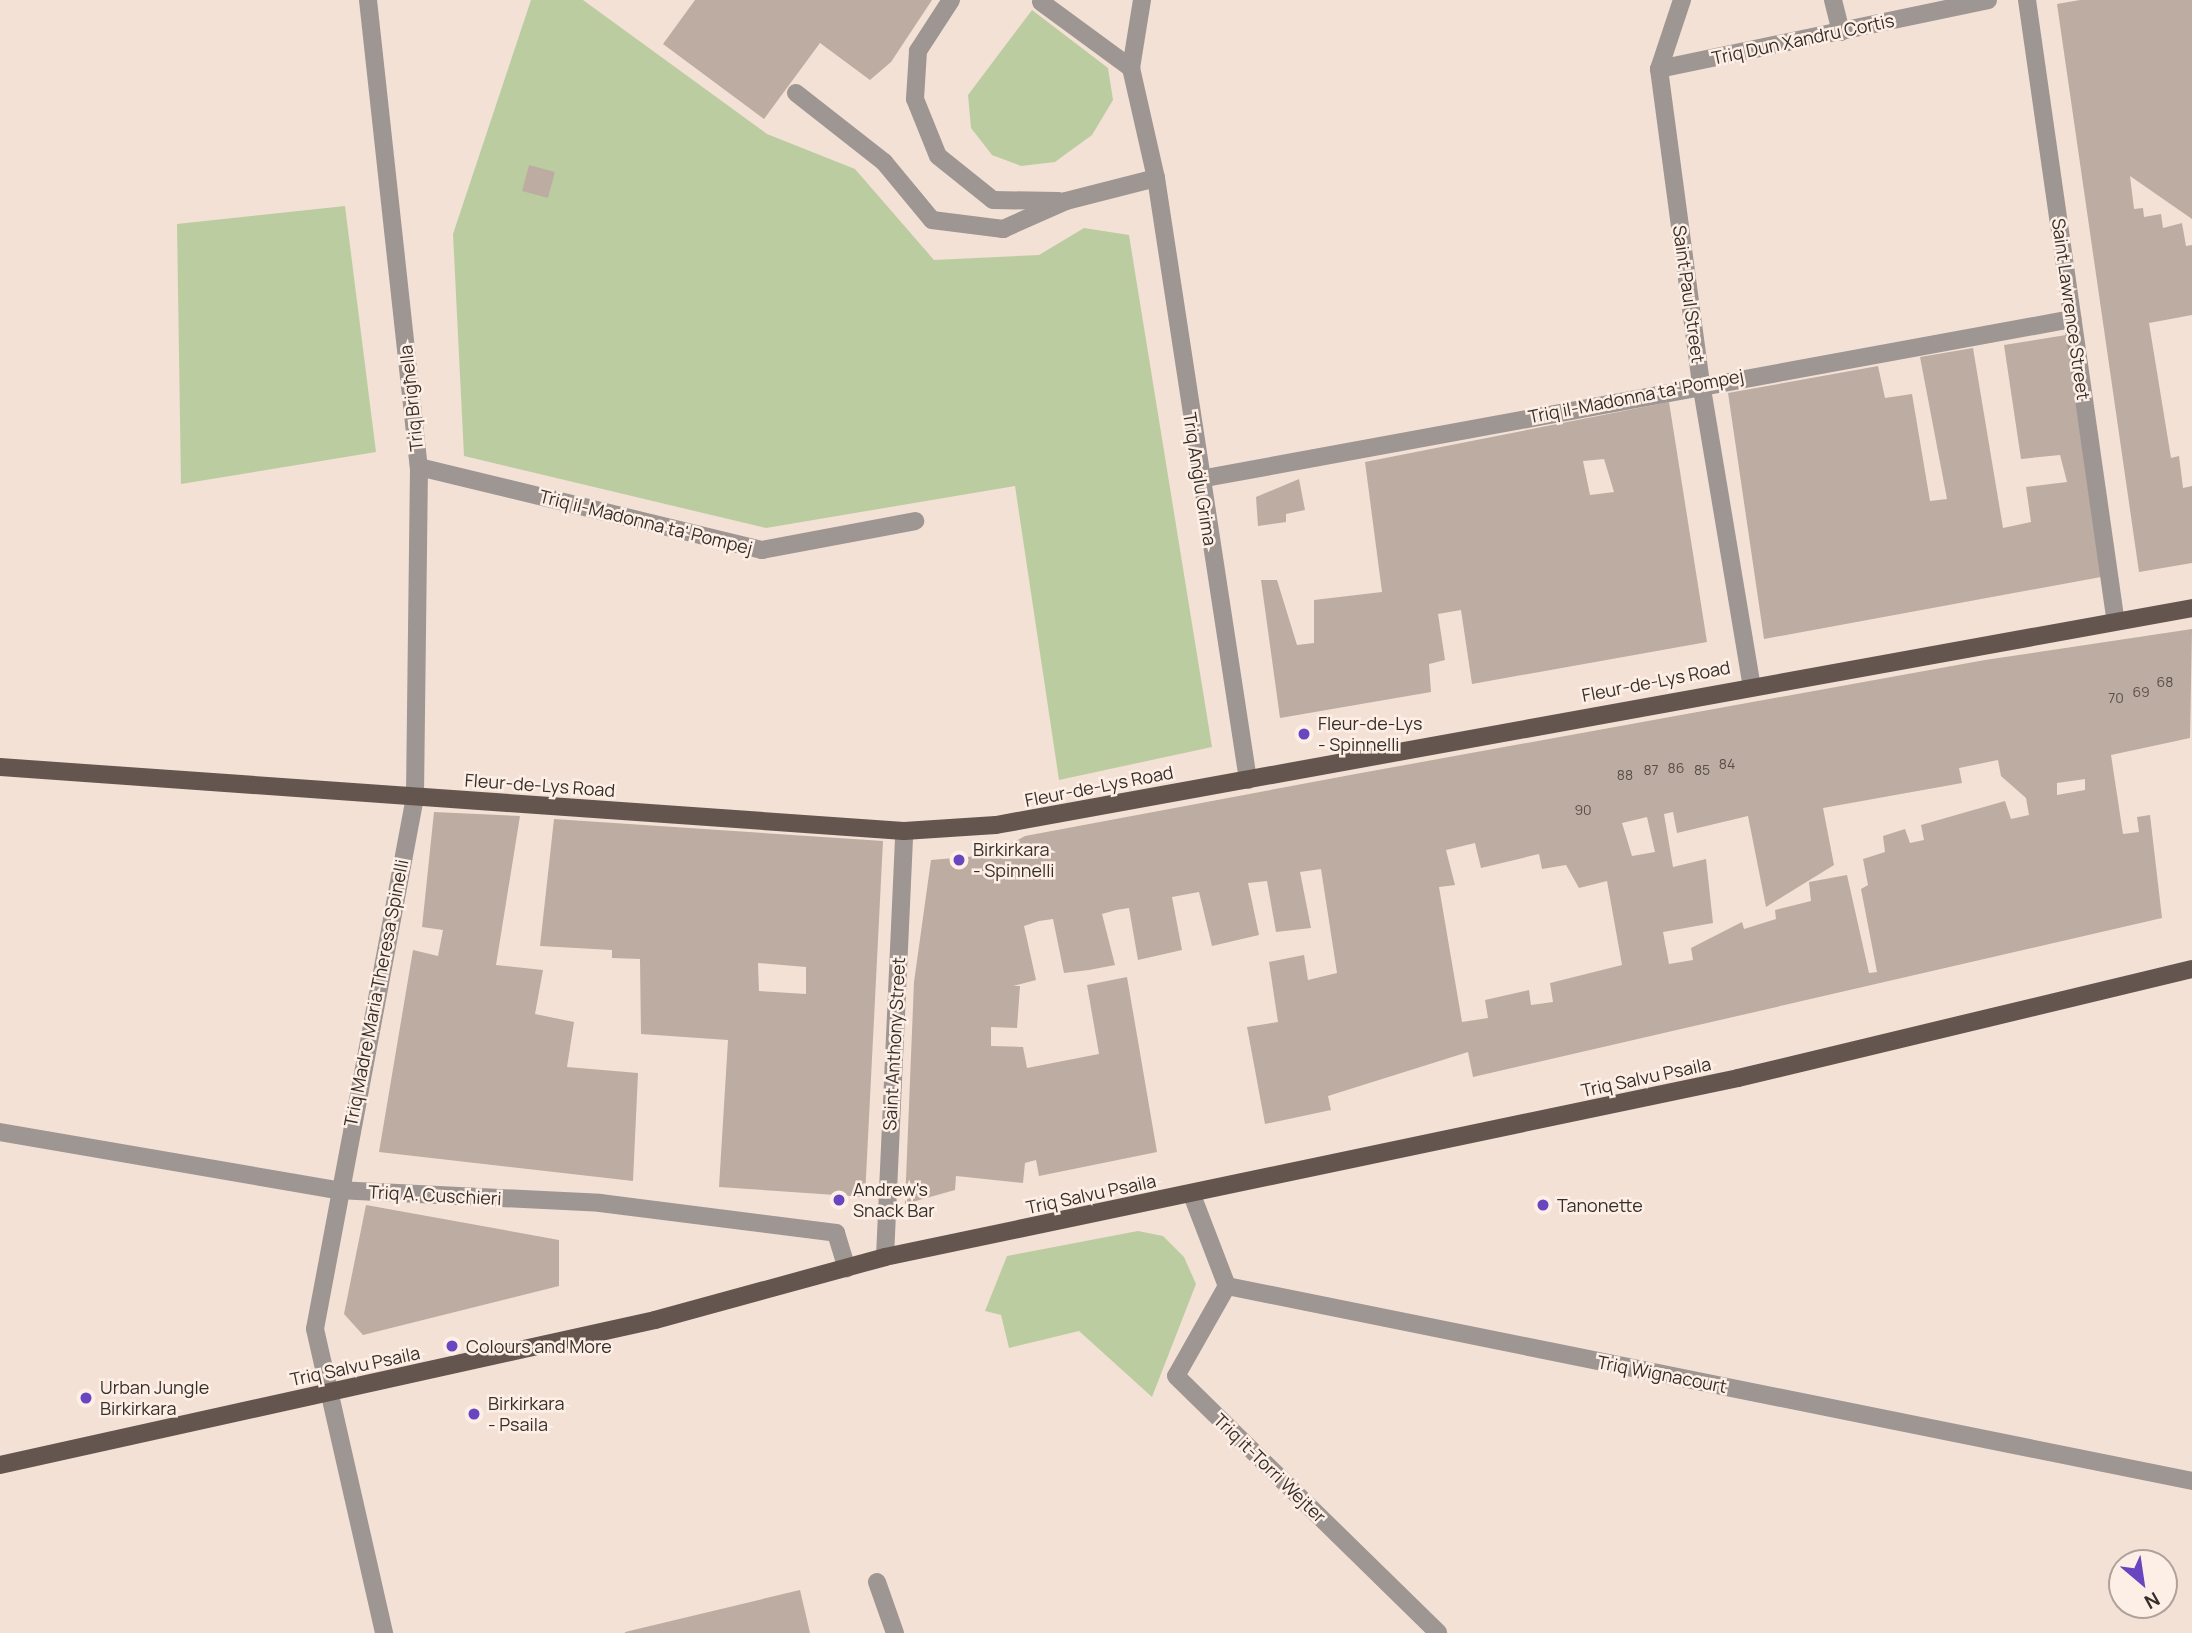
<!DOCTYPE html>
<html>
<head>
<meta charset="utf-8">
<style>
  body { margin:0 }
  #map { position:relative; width:2192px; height:1633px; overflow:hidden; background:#f3e1d6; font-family:Manrope,sans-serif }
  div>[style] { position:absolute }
  .green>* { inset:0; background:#bccca1 }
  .building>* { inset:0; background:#bdaca1 }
  .minor>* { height:18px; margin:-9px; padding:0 9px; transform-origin:9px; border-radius:9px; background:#9e9692 }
  .major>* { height:18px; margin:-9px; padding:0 9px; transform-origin:9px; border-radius:9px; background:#64564f }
  .dots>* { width:19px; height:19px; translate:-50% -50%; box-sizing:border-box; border:4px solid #feefe6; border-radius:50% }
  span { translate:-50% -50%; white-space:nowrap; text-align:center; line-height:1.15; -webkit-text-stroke:5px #feefe6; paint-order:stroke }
  .number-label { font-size:14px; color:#584e48 }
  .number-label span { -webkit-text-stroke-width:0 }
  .street-label { font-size:18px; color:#362f2a }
  .poi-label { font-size:18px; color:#362f2a }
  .left { translate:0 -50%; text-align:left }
  .north { position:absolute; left:2108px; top:1549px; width:70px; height:70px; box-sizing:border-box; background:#feefe6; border:2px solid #aea29b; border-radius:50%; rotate:151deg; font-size:19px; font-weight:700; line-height:28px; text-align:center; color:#362f2a }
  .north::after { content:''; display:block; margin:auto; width:24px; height:32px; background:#6846bf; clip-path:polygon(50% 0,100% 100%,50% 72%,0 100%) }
</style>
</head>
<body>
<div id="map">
  <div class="green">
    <i style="clip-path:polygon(531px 0,583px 0,767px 134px,855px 169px,934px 260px,1039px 255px,1084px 228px,1129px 235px,1212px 747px,1059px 780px,1015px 486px,766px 528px,464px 456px,453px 234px)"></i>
    <i style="clip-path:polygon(1032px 10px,1108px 68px,1113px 100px,1092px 135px,1055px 162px,1021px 166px,992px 155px,971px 128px,968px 95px)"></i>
    <i style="clip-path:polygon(345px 206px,376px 452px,181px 484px,177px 224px)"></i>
    <i style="clip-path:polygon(1138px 1231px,1163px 1236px,1184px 1257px,1196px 1284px,1152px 1397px,1079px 1331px,1009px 1348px,1001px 1315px,985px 1311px,1007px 1256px)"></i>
  </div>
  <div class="building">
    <i style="clip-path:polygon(695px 0,932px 0,891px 62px,870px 80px,820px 43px,764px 119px,663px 44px)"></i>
    <i style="clip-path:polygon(2080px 0,2192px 0,2192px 219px,2130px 176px,2134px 209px,2143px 208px,2144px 217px,2161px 214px,2163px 228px,2182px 223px,2186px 246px,2192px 245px,2192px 315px,2149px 323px,2171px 458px,2179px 456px,2183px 488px,2192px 486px,2192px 563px,2139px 572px,2057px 4px)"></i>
    <i style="clip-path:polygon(529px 165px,555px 172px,548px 198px,522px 191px)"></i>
    <i style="clip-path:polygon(2066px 335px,2101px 577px,1764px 639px,1728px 393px,1878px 366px,1885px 398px,1912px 394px,1930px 501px,1947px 499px,1920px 357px,1973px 348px,2003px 528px,2031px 522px,2026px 487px,2067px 482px,2060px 455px,2021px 459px,2004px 345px)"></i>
    <i style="clip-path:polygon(evenodd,1669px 402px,1707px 642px,1472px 684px,1461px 610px,1438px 614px,1445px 660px,1429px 664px,1431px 692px,1280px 718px,1261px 580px,1277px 580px,1297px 645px,1314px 643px,1314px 600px,1382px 592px,1365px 462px,1669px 402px,1604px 459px,1614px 492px,1590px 495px,1583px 461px,1604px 459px)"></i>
    <i style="clip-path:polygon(1299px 479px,1305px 510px,1286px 514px,1286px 522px,1258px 526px,1256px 497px)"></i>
    <i style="clip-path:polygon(evenodd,2192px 629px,2190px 738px,2111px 755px,2123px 834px,2139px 832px,2137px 817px,2150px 815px,2162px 918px,1473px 1077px,1468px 1052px,1328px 1096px,1331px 1110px,1265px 1124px,1247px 1027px,1278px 1022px,1269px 962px,1304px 955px,1308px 980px,1337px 973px,1321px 869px,1300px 872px,1311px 928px,1276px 932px,1267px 881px,1248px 883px,1259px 935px,1212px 946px,1199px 892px,1172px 897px,1182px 950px,1138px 960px,1129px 908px,1116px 910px,1102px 914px,1115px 965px,1089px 970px,1064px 973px,1053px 919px,1039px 921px,1024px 926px,1036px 980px,1013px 986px,1020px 986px,1017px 1028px,991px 1027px,991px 1046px,1023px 1047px,1027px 1068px,1099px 1054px,1087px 985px,1127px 977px,1157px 1152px,1039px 1176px,1036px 1160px,1025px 1163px,1023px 1183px,956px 1176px,955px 1190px,905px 1204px,914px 982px,931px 860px,990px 855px,1025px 836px,1361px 773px,1985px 660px,2192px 629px,1998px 760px,2001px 776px,2026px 798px,2029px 815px,2011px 819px,2005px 801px,1921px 825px,1924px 840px,1910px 843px,1905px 829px,1883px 836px,1885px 852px,1863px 859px,1868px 885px,1861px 889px,1877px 972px,1869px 973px,1847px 875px,1809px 882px,1811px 901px,1775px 910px,1776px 919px,1744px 929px,1742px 922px,1691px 948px,1693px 960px,1669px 964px,1663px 932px,1713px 923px,1706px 859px,1673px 867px,1664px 814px,1673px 812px,1677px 833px,1748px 816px,1766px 907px,1834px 865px,1823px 808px,1962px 783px,1959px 768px,1998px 760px,2192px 629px,2085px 779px,2085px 790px,2057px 795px,2057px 783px,2085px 779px,2192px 629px,1647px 817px,1655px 852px,1632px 856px,1622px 823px,1647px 817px,2192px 629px,1475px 843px,1481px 868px,1539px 854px,1542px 869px,1566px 865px,1579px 888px,1607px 881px,1622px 965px,1550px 983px,1553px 1002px,1531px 1005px,1529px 990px,1485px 1000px,1488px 1018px,1462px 1022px,1439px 887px,1455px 885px,1446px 850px,1475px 843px)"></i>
    <i style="clip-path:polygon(434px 812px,520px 816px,496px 965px,543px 970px,535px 1014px,574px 1022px,567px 1067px,638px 1073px,633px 1181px,379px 1152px,413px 950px,438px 956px,443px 930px,422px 927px)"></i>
    <i style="clip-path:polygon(evenodd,554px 819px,883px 841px,865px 1197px,719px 1187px,728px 1040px,641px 1034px,640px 959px,612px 958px,612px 950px,540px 946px,554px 819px,758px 963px,806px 967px,806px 994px,759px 991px,758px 963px)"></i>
    <i style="clip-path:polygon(366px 1205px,559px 1240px,559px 1286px,363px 1335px,344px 1314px)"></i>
    <i style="clip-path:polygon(800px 1590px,810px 1633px,625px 1633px,625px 1632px)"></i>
  </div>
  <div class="minor">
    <i style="left:368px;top:0;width:470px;rotate:83.8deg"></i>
    <i style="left:419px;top:467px;width:330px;rotate:90.7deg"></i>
    <i style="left:415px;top:797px;width:541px;rotate:100.65deg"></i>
    <i style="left:315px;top:1329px;width:312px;rotate:77.2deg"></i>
    <i style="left:951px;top:0;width:61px;rotate:122.9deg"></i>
    <i style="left:918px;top:51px;width:48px;rotate:93.6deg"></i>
    <i style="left:915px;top:99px;width:61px;rotate:68deg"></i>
    <i style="left:938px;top:156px;width:70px;rotate:38.7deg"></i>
    <i style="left:993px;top:200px;width:66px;rotate:0.9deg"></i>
    <i style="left:1682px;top:0;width:73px;rotate:108.4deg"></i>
    <i style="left:1659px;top:69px;width:317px;rotate:82.4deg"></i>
    <i style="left:1701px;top:383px;width:304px;rotate:80.5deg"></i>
    <i style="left:1833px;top:0;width:33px;rotate:76deg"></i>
    <i style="left:2027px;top:0;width:623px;rotate:81.88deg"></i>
    <i style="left:1041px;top:2px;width:112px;rotate:36.3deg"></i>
    <i style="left:1131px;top:68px;width:113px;rotate:77.2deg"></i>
    <i style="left:1156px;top:178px;width:609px;rotate:81.31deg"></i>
    <i style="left:1131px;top:68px;width:69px;rotate:-80.8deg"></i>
    <i style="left:1659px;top:69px;width:336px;rotate:-11.8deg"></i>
    <i style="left:796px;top:93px;width:112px;rotate:38.1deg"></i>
    <i style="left:884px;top:162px;width:75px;rotate:50.4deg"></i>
    <i style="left:932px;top:220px;width:72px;rotate:7.2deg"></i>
    <i style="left:1003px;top:229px;width:69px;rotate:-24deg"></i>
    <i style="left:1066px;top:201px;width:93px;rotate:-14.3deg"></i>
    <i style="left:419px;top:467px;width:353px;rotate:13.6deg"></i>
    <i style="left:762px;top:550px;width:156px;rotate:-10.7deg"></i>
    <i style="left:1200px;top:479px;width:887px;rotate:-10.4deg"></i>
    <i style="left:0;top:1132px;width:342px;rotate:9.8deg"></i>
    <i style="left:337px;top:1190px;width:263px;rotate:2.8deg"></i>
    <i style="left:600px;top:1203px;width:238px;rotate:7.2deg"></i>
    <i style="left:836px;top:1233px;width:37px;rotate:73deg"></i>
    <i style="left:1192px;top:1195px;width:97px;rotate:69deg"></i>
    <i style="left:1227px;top:1286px;width:985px;rotate:11.42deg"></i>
    <i style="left:885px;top:1257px;width:426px;rotate:-87.4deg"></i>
    <i style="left:1227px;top:1286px;width:103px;rotate:119.5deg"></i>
    <i style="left:1176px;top:1376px;width:367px;rotate:44.4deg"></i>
    <i style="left:877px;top:1582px;width:54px;rotate:70.6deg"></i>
  </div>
  <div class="major">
    <i style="left:0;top:767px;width:906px;rotate:4.05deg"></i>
    <i style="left:904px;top:831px;width:92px;rotate:-3.7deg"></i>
    <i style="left:996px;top:825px;width:1216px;rotate:-10.28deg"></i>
    <i style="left:0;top:1465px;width:671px;rotate:-12.48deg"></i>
    <i style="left:655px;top:1320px;width:238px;rotate:-15.3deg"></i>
    <i style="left:885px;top:1257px;width:872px;rotate:-11.85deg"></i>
    <i style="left:1738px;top:1078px;width:467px;rotate:-13.5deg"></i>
  </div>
  <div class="dots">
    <i style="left:1304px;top:734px;background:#6846bf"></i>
    <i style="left:959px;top:860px;background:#6846bf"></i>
    <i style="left:839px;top:1200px;background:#6846bf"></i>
    <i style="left:1543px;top:1205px;background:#6846bf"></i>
    <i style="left:452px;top:1346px;background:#6846bf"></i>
    <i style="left:86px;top:1398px;background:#6846bf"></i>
    <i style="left:474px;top:1414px;background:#6846bf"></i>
  </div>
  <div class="number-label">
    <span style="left:2165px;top:682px">68</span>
    <span style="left:2141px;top:692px">69</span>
    <span style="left:2116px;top:698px">70</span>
    <span style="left:1727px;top:764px">84</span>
    <span style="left:1676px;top:768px">86</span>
    <span style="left:1651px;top:770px">87</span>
    <span style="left:1702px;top:770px">85</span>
    <span style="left:1625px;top:775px">88</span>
    <span style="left:1583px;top:810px">90</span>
  </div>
  <div class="street-label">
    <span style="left:1803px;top:39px;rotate:-12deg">Triq Dun Xandru Cortis</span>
    <span style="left:1689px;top:294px;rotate:82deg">Saint Paul Street</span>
    <span style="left:2071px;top:309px;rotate:82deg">Saint Lawrence Street</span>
    <span style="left:1636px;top:396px;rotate:-11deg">Triq il-Madonna ta' Pompej</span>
    <span style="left:411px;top:398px;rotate:-96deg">Triq Brigħella</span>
    <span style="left:1200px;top:479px;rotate:81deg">Triq Anġlu Grima</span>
    <span style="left:646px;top:522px;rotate:14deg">Triq il-Madonna ta' Pompej</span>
    <span style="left:1656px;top:681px;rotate:-11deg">Fleur-de-Lys Road</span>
    <span style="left:540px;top:785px;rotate:4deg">Fleur-de-Lys Road</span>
    <span style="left:1099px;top:786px;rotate:-11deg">Fleur-de-Lys Road</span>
    <span style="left:376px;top:993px;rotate:-79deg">Triq Madre Maria Theresa Spinelli</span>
    <span style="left:894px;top:1044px;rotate:-87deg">Saint Anthony Street</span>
    <span style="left:1646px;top:1077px;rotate:-12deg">Triq Salvu Psaila</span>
    <span style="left:1091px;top:1194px;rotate:-12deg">Triq Salvu Psaila</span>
    <span style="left:435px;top:1195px;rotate:3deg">Triq A. Cuschieri</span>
    <span style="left:355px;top:1366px;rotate:-12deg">Triq Salvu Psaila</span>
    <span style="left:1662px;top:1374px;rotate:11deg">Triq Wignacourt</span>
    <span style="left:1270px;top:1468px;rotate:44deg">Triq it-Torri Wejter</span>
  </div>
  <div class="poi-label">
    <span class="left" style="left:1318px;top:734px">Fleur-de-Lys<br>- Spinnelli</span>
    <span class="left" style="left:973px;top:860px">Birkirkara<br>- Spinnelli</span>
    <span class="left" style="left:853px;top:1200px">Andrew's<br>Snack Bar</span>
    <span class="left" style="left:1557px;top:1205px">Tanonette</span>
    <span class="left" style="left:466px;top:1346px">Colours and More</span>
    <span class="left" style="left:100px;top:1398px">Urban Jungle<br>Birkirkara</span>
    <span class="left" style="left:488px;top:1414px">Birkirkara<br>- Psaila</span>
  </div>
  <div class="north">N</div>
</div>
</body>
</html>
